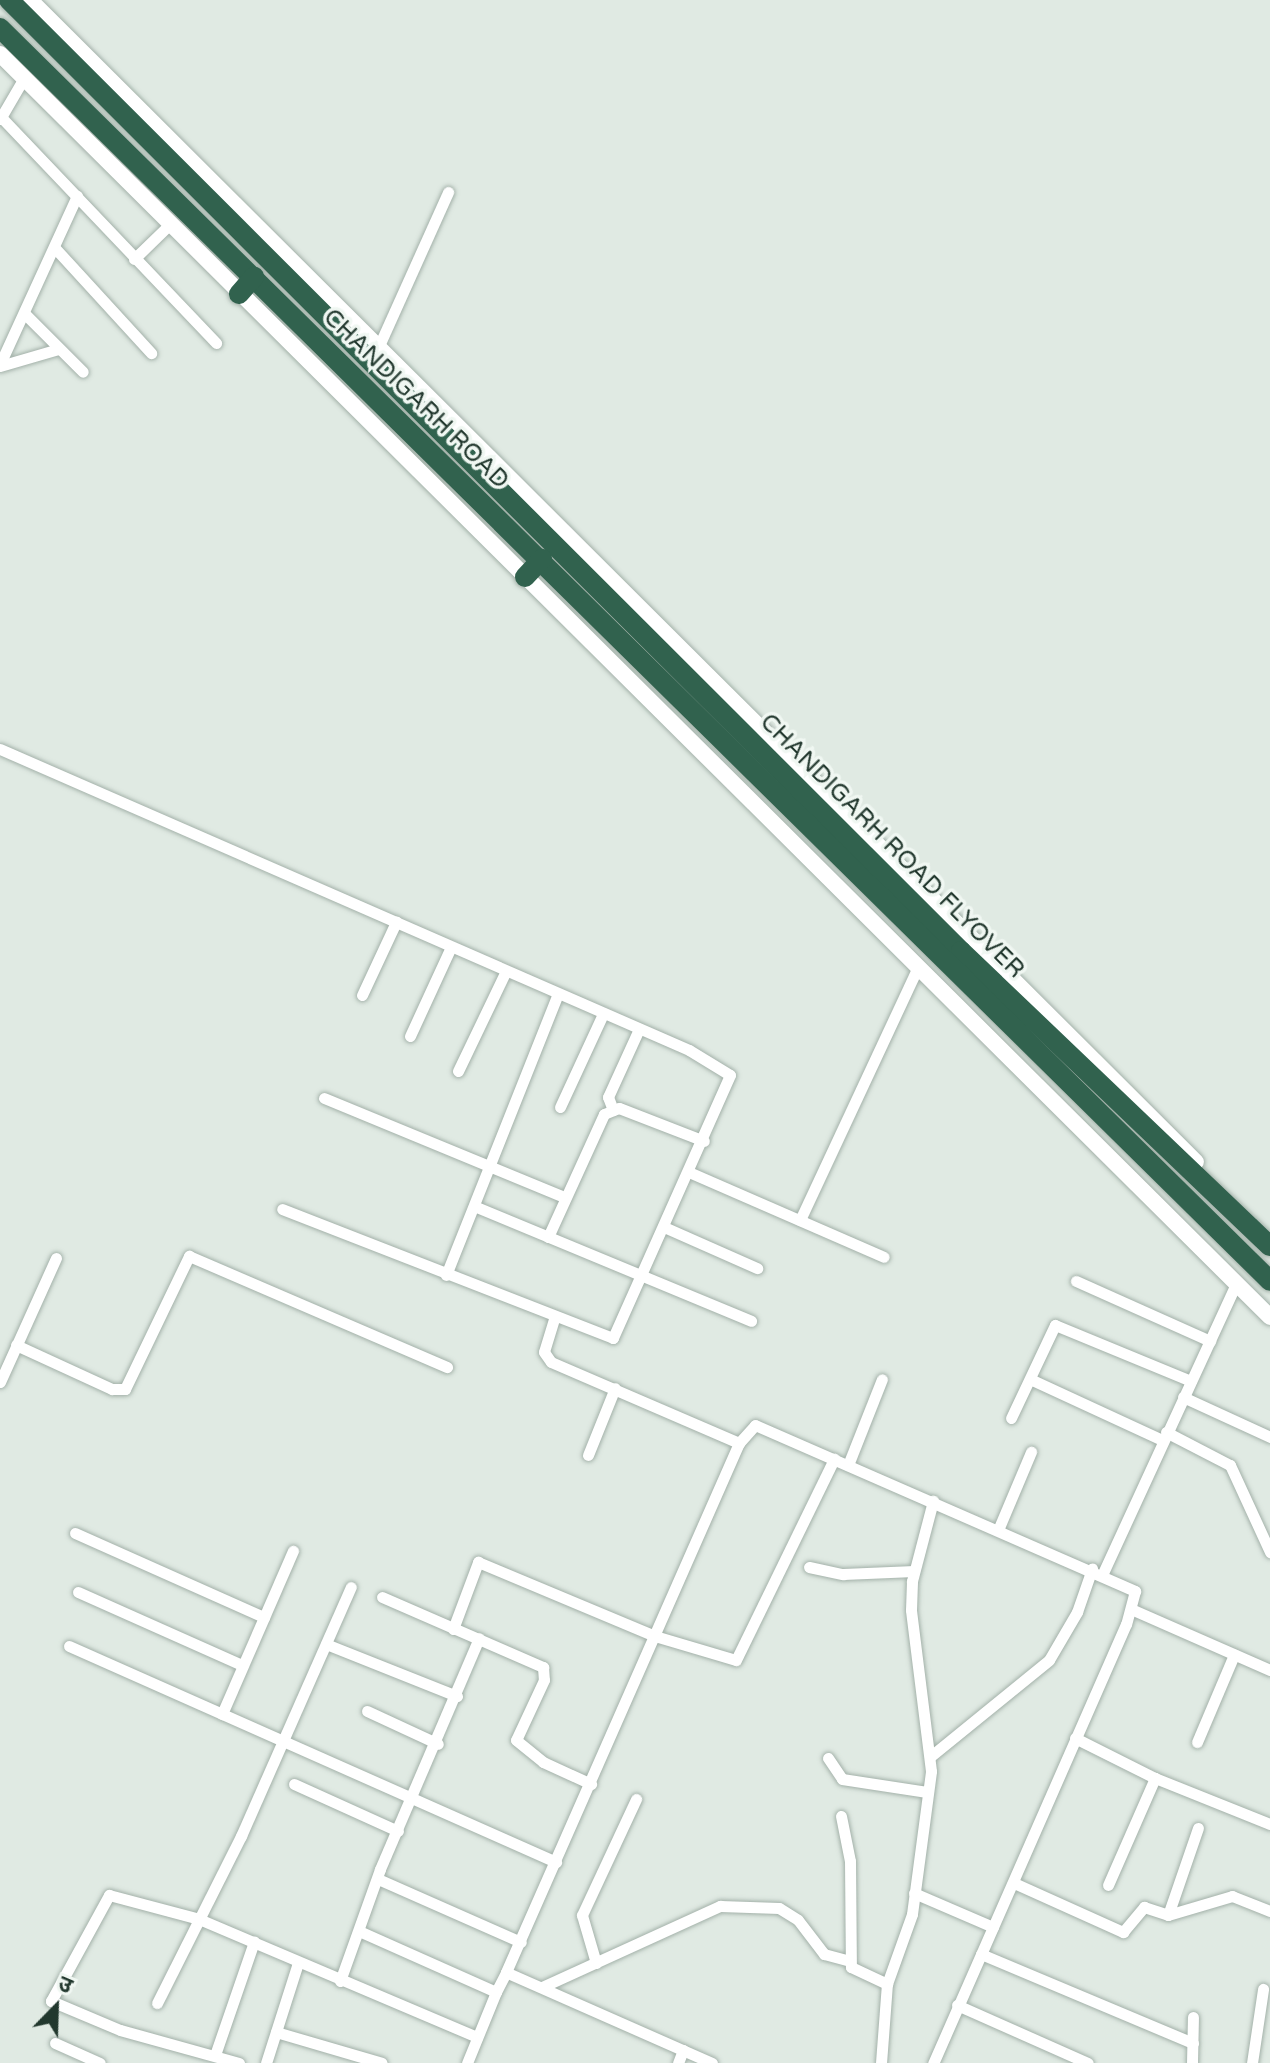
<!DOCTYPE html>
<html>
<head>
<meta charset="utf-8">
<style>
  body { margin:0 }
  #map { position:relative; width:1270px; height:2063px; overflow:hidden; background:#e0eae3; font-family:"Varela Round","Noto Sans Devanagari",sans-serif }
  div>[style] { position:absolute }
  .roads { filter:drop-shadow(0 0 2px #a3b1a9) drop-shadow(0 0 2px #a3b1a9) }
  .street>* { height:11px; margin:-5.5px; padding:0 5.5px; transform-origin:5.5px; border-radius:5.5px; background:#fff }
  .secondary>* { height:16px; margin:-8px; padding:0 8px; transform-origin:8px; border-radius:8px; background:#fff }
  .highway>* { height:20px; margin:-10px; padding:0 10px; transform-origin:10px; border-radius:10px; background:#31624e }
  span { translate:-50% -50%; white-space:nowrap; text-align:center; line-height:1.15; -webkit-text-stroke:7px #f0f7f2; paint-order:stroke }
  .street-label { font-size:24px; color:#22382e }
  .north { position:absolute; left:16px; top:1967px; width:80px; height:80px; -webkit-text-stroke:6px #f0f7f2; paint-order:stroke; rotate:23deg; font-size:22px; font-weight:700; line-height:32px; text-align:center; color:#22382e }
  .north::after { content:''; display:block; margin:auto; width:28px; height:36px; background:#22382e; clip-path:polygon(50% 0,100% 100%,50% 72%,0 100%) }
</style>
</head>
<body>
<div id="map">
  <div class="roads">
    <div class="street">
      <i style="left:1px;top:117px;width:312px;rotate:46.4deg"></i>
      <i style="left:0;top:119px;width:48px;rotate:-59.7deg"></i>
      <i style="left:54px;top:247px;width:144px;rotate:47.5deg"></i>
      <i style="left:134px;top:259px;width:49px;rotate:-44.2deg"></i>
      <i style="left:24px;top:313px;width:83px;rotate:45deg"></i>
      <i style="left:378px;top:348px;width:171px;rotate:-65.8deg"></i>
      <i style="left:0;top:364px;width:185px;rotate:-65.4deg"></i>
      <i style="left:0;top:366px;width:60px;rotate:-16.3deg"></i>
      <i style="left:0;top:749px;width:752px;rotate:23.6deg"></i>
      <i style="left:689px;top:1050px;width:48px;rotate:31.4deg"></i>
      <i style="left:730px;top:1075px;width:288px;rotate:114deg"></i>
      <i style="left:613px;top:1338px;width:355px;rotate:-158.7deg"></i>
      <i style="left:362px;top:995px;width:81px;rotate:-65deg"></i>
      <i style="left:410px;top:1036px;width:98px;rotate:-65.3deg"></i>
      <i style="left:458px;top:1071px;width:111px;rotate:-64.4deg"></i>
      <i style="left:324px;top:1098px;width:260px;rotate:22.4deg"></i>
      <i style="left:560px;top:1107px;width:102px;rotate:-65.2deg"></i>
      <i style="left:613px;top:1110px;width:14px;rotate:-111deg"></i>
      <i style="left:608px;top:1097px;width:75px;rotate:-65.5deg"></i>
      <i style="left:691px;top:1173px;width:210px;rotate:23.5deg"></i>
      <i style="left:474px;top:1206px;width:300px;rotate:22.5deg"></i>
      <i style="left:800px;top:1220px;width:279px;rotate:-65deg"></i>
      <i style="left:664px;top:1227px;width:102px;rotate:23.8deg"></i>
      <i style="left:548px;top:1237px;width:135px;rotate:-65.5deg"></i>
      <i style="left:604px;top:1114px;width:16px;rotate:-22deg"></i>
      <i style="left:619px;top:1108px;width:91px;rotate:21.2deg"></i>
      <i style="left:446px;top:1275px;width:302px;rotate:-68.3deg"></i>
      <i style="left:1076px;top:1281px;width:147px;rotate:24.1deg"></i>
      <i style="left:554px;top:1319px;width:34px;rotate:107deg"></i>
      <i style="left:544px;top:1352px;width:12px;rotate:55deg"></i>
      <i style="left:551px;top:1362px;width:205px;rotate:23.3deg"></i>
      <i style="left:16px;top:1345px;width:106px;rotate:24.6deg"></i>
      <i style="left:112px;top:1389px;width:13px"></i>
      <i style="left:125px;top:1389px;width:148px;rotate:-64.3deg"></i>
      <i style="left:189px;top:1256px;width:281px;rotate:23.3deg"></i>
      <i style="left:1030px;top:1379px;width:145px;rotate:24.8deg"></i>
      <i style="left:0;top:1382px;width:136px;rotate:-65.7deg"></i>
      <i style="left:1183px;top:1397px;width:96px;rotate:24.7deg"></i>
      <i style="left:1011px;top:1418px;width:103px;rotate:-64.7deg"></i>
      <i style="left:1055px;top:1325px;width:147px;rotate:22.4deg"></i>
      <i style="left:1166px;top:1432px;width:72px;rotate:27.3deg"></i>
      <i style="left:1230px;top:1465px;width:96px;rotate:65.3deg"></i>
      <i style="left:588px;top:1455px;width:72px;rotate:-68.1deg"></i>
      <i style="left:848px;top:1465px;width:92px;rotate:-68.4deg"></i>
      <i style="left:998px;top:1530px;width:85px;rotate:-67.1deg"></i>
      <i style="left:75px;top:1533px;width:207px;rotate:24deg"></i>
      <i style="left:809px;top:1567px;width:35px;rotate:12deg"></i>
      <i style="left:843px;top:1574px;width:71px;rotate:-2.4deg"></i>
      <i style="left:1103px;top:1573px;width:318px;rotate:-65.3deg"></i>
      <i style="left:78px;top:1592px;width:180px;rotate:24deg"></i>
      <i style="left:382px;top:1597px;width:176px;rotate:23.5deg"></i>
      <i style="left:543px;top:1667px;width:13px;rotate:86deg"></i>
      <i style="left:544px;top:1680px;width:66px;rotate:115deg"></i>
      <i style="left:516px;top:1740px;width:35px;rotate:39deg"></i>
      <i style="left:543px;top:1762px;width:53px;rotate:24.6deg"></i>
      <i style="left:1131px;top:1609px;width:152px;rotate:23.7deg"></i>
      <i style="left:453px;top:1629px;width:72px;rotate:-69.5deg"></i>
      <i style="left:478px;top:1562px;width:192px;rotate:22.7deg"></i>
      <i style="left:655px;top:1636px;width:84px;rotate:16.5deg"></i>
      <i style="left:736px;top:1660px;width:224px;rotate:-64deg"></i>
      <i style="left:326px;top:1644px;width:141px;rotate:21.7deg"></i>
      <i style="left:69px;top:1646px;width:533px;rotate:23.92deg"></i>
      <i style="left:367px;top:1711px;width:78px;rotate:24.9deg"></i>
      <i style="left:222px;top:1714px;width:178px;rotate:-66.5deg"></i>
      <i style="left:1075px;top:1738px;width:89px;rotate:26.6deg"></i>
      <i style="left:1155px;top:1778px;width:124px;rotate:21.8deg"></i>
      <i style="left:1197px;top:1742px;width:95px;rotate:-67deg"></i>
      <i style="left:931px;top:1756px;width:152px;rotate:-39.1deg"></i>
      <i style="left:1049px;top:1660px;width:56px;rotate:-59.7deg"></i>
      <i style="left:1077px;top:1612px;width:46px;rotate:-70.8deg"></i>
      <i style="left:828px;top:1758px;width:25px;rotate:56deg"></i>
      <i style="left:842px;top:1779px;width:86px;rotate:8.7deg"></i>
      <i style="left:294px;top:1784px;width:114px;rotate:24.3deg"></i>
      <i style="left:841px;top:1816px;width:46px;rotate:78.7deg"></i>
      <i style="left:850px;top:1861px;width:106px;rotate:89.5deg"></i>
      <i style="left:851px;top:1967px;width:40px;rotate:25deg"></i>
      <i style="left:378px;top:1879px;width:156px;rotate:23.8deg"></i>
      <i style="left:1014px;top:1883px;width:120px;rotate:24.2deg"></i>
      <i style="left:1123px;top:1932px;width:33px;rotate:-50deg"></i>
      <i style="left:1144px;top:1907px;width:25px;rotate:18deg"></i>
      <i style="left:1168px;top:1915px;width:67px;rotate:-16.5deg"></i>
      <i style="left:1232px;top:1896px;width:41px;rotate:21.5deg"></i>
      <i style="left:1108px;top:1885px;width:117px;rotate:-66.3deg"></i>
      <i style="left:914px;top:1893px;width:86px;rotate:23.3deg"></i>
      <i style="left:1168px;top:1915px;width:92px;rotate:-71deg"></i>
      <i style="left:359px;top:1931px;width:150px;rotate:24deg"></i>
      <i style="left:496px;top:1992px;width:22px;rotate:-63deg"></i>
      <i style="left:981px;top:1954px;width:230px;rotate:22.8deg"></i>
      <i style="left:596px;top:1963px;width:50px;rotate:-106.3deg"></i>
      <i style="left:582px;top:1915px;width:128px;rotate:-65deg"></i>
      <i style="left:340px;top:1981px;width:119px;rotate:-70.3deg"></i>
      <i style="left:380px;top:1869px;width:251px;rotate:-66.8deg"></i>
      <i style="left:542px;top:1987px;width:196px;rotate:-24.5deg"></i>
      <i style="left:720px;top:1906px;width:59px;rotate:1.9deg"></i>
      <i style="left:779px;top:1908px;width:22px;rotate:32deg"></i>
      <i style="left:798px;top:1920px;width:43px;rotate:52.6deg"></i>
      <i style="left:824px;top:1954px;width:27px;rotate:15deg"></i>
      <i style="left:157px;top:2003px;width:187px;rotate:-63.3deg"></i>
      <i style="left:241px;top:1836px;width:272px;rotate:-66.2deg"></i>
      <i style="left:957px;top:2005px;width:143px;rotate:23.9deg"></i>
      <i style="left:276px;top:2032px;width:110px;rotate:16.3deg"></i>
      <i style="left:55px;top:2043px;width:49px;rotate:24deg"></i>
      <i style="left:215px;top:2055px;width:120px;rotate:-71deg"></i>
      <i style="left:239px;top:2063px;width:123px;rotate:-164.5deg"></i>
      <i style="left:120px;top:2030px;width:75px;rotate:-157.2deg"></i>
      <i style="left:51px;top:2001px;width:121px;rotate:-61.3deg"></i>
      <i style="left:109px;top:1895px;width:93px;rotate:14.9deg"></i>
      <i style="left:199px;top:1919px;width:302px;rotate:23deg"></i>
      <i style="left:266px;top:2063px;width:105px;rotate:-72.3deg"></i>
      <i style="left:467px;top:2063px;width:77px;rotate:-67.8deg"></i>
      <i style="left:678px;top:2063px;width:14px;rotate:-69deg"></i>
      <i style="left:712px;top:2063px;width:225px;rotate:-156.2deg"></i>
      <i style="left:506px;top:1972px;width:578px;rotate:-66.23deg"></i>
      <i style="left:739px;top:1443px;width:24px;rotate:-48deg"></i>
      <i style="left:755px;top:1425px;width:415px;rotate:23.6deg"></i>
      <i style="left:1135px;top:1591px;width:34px;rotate:105deg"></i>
      <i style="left:1126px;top:1624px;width:480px;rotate:113.7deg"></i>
      <i style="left:881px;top:2063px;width:79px;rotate:-85.7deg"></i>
      <i style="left:887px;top:1984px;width:74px;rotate:-70.3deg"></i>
      <i style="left:912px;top:1914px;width:144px;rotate:-82.4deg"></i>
      <i style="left:931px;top:1771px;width:162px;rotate:-97.1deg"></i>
      <i style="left:911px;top:1610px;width:29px;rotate:-88deg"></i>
      <i style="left:912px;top:1581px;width:83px;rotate:-75.3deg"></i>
      <i style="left:1192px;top:2063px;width:46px;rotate:-88.8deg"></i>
      <i style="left:1252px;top:2063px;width:75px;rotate:-81.5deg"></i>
    </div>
    <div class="secondary">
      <i style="left:30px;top:0;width:1646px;rotate:44.9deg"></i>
      <i style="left:0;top:54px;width:1791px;rotate:44.84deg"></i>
    </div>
    <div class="highway">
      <i style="left:9px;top:0;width:1346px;rotate:44.97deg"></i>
      <i style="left:961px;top:951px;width:427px;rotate:43.7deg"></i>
      <i style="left:0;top:28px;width:1784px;rotate:44.61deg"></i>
      <i style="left:239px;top:294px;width:23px;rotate:-49deg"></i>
      <i style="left:525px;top:577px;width:25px;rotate:-47deg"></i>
    </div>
  </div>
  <div class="street-label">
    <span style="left:416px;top:399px;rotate:44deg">CHANDIGARH ROAD</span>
    <span style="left:892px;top:846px;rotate:45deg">CHANDIGARH ROAD FLYOVER</span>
  </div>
  <div class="north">उ</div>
</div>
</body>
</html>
